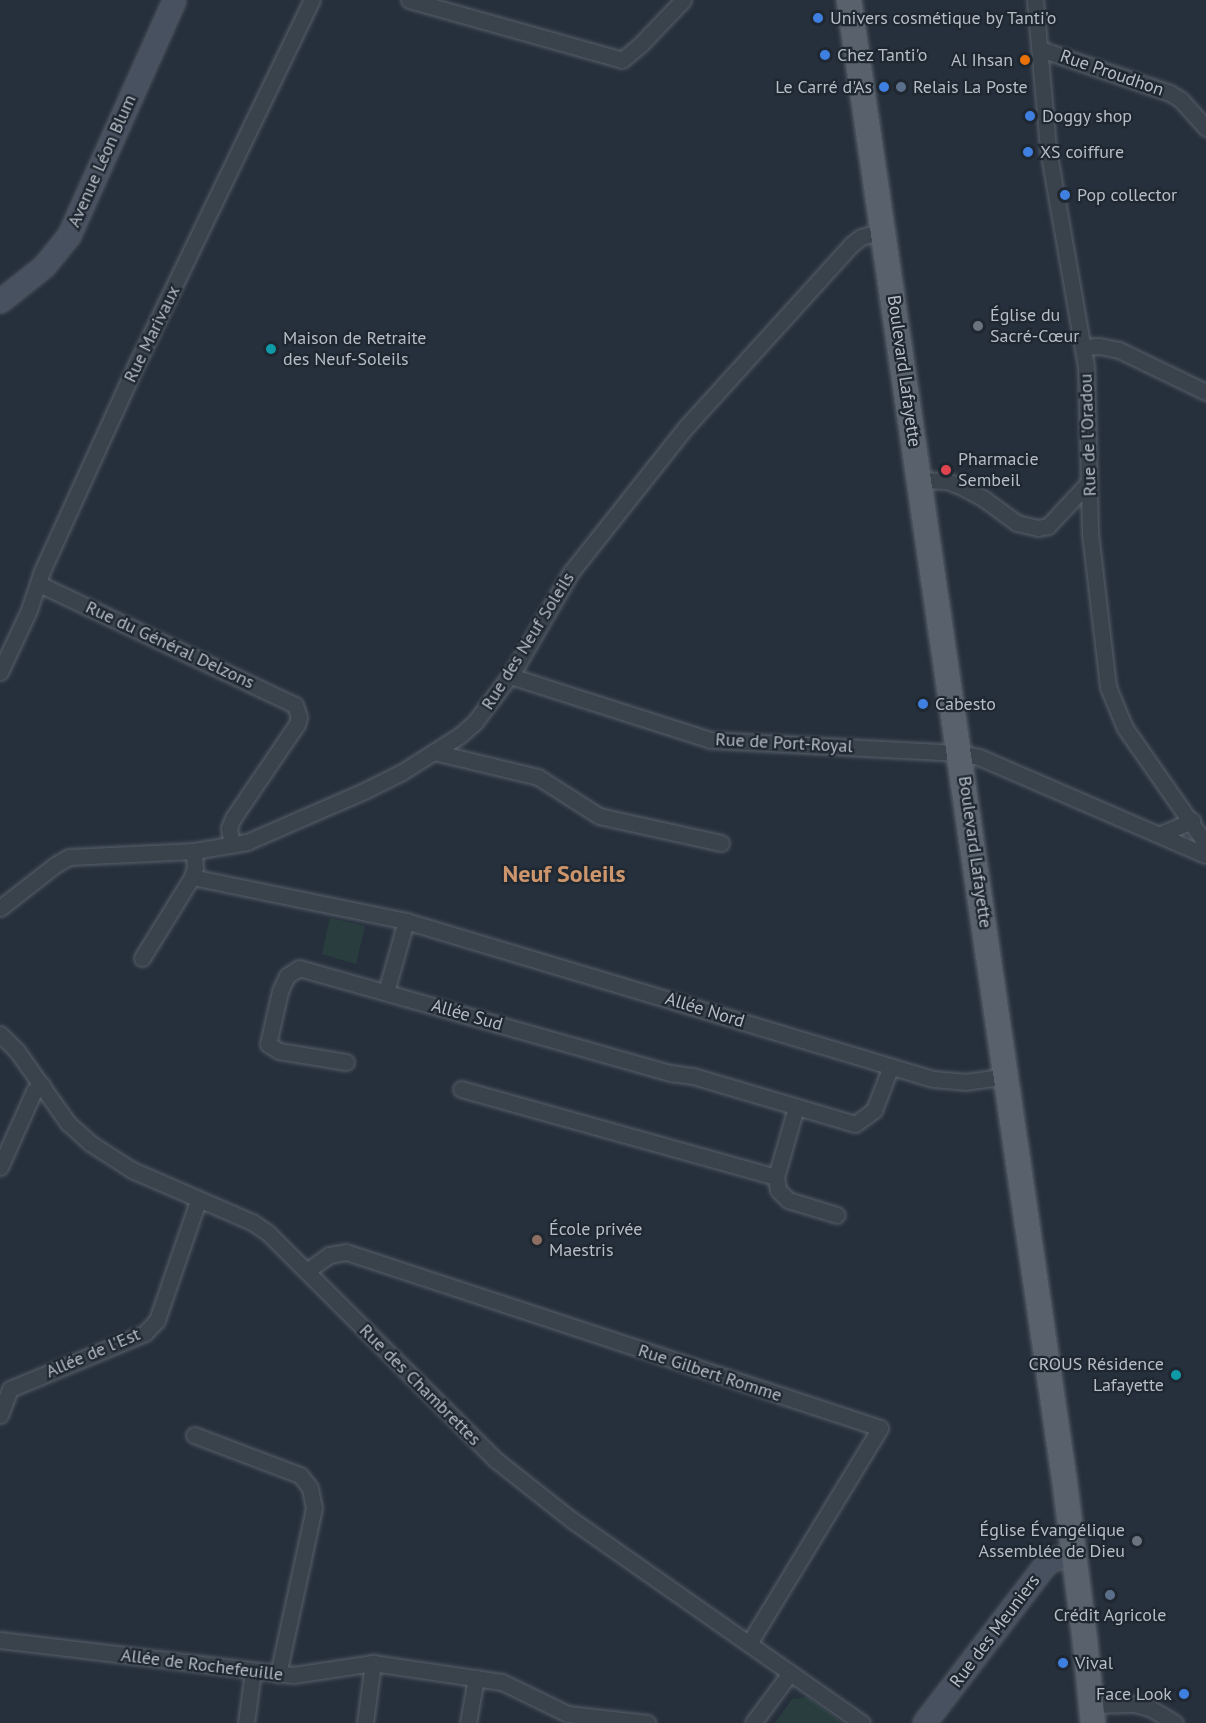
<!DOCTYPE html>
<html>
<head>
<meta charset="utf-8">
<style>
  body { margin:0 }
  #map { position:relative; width:1206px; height:1723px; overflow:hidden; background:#26303c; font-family:"PT Sans",sans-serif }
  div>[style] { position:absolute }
  .green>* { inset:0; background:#293d3e }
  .roads { filter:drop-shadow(0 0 2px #58606a) drop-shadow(0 0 2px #58606a) }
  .street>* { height:15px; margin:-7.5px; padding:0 7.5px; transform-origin:7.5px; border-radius:7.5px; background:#3a424c }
  .secondary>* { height:21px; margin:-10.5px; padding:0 10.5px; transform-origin:10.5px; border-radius:10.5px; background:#48515f }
  .primary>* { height:24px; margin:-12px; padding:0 12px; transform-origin:12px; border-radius:12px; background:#58616c }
  .dots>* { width:16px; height:16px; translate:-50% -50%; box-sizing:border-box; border:3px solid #1f2731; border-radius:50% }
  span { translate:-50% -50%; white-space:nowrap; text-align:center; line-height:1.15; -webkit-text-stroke:4.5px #1f2731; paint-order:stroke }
  .poi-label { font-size:18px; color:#b6bdc7 }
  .left { translate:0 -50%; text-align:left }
  .right { translate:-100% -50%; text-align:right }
  .street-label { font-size:18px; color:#b6bdc7 }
  .district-label { font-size:24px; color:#cc956c; font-weight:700 }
</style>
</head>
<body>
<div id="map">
  <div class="green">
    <i style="clip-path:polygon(330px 918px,365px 926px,356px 964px,322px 954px)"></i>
    <i style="clip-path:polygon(807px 1697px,843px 1723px,775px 1723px,792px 1699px)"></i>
  </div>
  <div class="roads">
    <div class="street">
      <i style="left:409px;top:0;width:221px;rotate:15.7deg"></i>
      <i style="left:622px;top:60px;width:25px;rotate:-40deg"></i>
      <i style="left:641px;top:44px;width:61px;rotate:-46.3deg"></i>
      <i style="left:1035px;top:0;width:150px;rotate:85deg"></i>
      <i style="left:1048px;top:149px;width:220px;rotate:80.1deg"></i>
      <i style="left:1086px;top:366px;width:167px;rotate:88.6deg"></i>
      <i style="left:1090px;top:533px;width:155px;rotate:83.3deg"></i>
      <i style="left:1108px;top:687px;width:44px;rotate:67.5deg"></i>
      <i style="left:1125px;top:728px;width:141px;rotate:55.1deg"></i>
      <i style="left:1040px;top:49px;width:137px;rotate:18.7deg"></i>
      <i style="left:1170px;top:93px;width:13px;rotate:32deg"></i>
      <i style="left:1181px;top:100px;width:38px;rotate:48deg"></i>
      <i style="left:1084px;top:347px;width:15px;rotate:-4deg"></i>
      <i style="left:1099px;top:346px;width:20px;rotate:11deg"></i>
      <i style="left:1119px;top:350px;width:97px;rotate:25.8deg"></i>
      <i style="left:920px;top:480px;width:27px;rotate:2deg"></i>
      <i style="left:947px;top:481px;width:14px;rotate:21deg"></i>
      <i style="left:960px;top:486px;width:27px;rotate:28deg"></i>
      <i style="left:984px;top:499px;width:41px;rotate:36deg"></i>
      <i style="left:1017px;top:523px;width:22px;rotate:13deg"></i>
      <i style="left:1038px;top:528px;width:10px;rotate:-11deg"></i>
      <i style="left:1048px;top:526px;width:60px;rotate:-47deg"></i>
      <i style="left:39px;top:584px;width:283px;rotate:25.3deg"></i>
      <i style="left:295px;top:705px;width:13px;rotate:72deg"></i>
      <i style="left:299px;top:717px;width:7px;rotate:106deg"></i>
      <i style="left:297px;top:724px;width:114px;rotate:124.2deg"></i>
      <i style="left:233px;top:818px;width:11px;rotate:112deg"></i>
      <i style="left:229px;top:828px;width:17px;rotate:80deg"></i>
      <i style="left:0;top:672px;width:68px;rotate:-64.9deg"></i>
      <i style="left:29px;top:610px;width:41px;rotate:-71.6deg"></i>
      <i style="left:42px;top:571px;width:229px;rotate:-65.5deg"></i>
      <i style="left:137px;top:363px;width:403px;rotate:-64.3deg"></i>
      <i style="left:510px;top:676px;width:210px;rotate:17.7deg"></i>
      <i style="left:710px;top:740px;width:250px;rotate:3deg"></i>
      <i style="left:960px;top:753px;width:19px;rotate:12deg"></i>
      <i style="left:979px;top:757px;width:247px;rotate:23.4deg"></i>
      <i style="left:434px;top:752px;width:107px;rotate:13.5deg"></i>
      <i style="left:538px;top:777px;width:72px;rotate:32.6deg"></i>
      <i style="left:599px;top:816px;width:125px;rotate:12.5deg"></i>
      <i style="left:1161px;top:834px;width:34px;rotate:-23deg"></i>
      <i style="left:192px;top:877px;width:218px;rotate:11.6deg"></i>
      <i style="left:406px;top:921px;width:550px;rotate:16.69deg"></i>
      <i style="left:933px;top:1079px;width:32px;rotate:5deg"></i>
      <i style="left:965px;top:1082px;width:42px;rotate:-8.1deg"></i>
      <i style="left:0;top:908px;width:70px;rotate:-38deg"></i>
      <i style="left:55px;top:865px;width:16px;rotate:-30deg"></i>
      <i style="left:69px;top:857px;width:125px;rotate:-2.7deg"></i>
      <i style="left:194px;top:851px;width:54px;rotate:-9.6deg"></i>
      <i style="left:247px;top:842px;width:128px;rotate:-23.6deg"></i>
      <i style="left:364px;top:791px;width:42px;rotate:-26.6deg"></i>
      <i style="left:402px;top:772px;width:67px;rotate:-32.3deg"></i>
      <i style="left:459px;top:736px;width:21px;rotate:-41deg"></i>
      <i style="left:475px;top:722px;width:65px;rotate:-53.1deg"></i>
      <i style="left:514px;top:670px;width:113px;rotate:-59.8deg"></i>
      <i style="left:571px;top:572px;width:185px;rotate:-51.6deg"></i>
      <i style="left:686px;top:427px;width:247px;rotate:-47.8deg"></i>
      <i style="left:852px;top:244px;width:11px;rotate:-38deg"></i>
      <i style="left:861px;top:237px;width:24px;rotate:-15deg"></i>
      <i style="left:142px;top:958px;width:95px;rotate:-58.3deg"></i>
      <i style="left:192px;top:877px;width:10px;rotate:-73deg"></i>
      <i style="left:195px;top:867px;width:16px;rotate:-94deg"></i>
      <i style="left:386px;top:992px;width:74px;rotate:-74.3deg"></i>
      <i style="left:0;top:1034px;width:24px;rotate:45deg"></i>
      <i style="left:17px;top:1051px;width:88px;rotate:54.7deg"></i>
      <i style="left:68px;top:1123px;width:30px;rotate:42deg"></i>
      <i style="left:90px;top:1143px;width:50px;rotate:32.7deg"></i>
      <i style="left:132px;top:1170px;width:131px;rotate:23.4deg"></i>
      <i style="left:252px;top:1222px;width:18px;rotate:34deg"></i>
      <i style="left:267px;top:1232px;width:323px;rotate:44.9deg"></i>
      <i style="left:496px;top:1460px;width:97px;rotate:38.3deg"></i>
      <i style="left:572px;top:1520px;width:354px;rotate:35deg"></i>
      <i style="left:346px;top:1062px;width:68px;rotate:-170.7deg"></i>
      <i style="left:279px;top:1051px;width:13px;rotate:-148deg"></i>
      <i style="left:268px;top:1044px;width:54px;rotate:-77.2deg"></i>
      <i style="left:280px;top:991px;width:17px;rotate:-65deg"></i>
      <i style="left:287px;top:976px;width:14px;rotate:-34deg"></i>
      <i style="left:299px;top:968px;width:387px;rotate:15.8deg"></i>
      <i style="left:671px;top:1073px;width:22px;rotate:8deg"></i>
      <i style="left:693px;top:1076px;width:169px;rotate:16.5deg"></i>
      <i style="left:855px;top:1124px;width:24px;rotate:-36deg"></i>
      <i style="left:874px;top:1110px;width:47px;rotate:-68.9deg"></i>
      <i style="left:461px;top:1089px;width:327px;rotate:15.6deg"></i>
      <i style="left:796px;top:1107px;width:73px;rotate:105.9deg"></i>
      <i style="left:776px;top:1177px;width:13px;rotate:81deg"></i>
      <i style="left:778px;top:1190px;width:14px;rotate:45deg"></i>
      <i style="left:788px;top:1200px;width:51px;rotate:17deg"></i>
      <i style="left:0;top:1167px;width:83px;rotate:-65.9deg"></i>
      <i style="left:34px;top:1091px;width:10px;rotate:-37deg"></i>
      <i style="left:307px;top:1271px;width:27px;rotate:-36deg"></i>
      <i style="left:329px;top:1255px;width:17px;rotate:-10deg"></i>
      <i style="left:346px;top:1252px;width:562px;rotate:18.24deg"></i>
      <i style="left:880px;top:1428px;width:250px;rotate:121.3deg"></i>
      <i style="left:10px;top:1389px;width:146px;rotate:-22.5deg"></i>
      <i style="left:145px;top:1333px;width:18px;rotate:-47deg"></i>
      <i style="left:157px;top:1320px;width:126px;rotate:-71deg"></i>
      <i style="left:0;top:1415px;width:28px;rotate:-69deg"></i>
      <i style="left:194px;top:1435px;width:113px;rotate:20.7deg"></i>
      <i style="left:300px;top:1475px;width:16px;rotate:52deg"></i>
      <i style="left:310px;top:1488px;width:20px;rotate:79deg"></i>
      <i style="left:314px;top:1508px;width:170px;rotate:102.2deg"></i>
      <i style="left:0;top:1640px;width:295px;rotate:6.8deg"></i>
      <i style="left:293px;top:1675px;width:81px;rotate:-8.5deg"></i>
      <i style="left:373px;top:1663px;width:130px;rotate:8.4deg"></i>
      <i style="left:502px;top:1682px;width:73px;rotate:25.9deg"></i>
      <i style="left:568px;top:1714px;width:80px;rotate:6.5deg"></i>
      <i style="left:1091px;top:1705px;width:43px;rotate:-1.3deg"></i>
      <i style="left:1134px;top:1704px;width:16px;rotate:14deg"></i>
      <i style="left:1150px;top:1708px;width:29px;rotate:31deg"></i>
      <i style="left:246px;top:1723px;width:52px;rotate:-82.3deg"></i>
      <i style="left:365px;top:1723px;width:61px;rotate:-82.4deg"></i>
      <i style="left:468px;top:1723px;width:46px;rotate:-79.9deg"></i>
      <i style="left:753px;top:1723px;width:62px;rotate:-53.5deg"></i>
    </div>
    <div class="secondary">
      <i style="left:0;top:301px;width:56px;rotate:-38.5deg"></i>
      <i style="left:44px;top:266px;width:40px;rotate:-51deg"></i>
      <i style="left:69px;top:235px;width:257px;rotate:-65.9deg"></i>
      <i style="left:924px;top:1723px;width:199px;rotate:-52.6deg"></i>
      <i style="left:1045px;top:1565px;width:10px;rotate:-37deg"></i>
      <i style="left:1053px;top:1559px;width:23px;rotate:-13deg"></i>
    </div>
    <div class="primary">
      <i style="left:849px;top:0;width:1493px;rotate:81.72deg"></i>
      <i style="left:1064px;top:1477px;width:166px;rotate:82.7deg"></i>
      <i style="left:1085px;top:1642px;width:81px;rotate:84.4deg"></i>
    </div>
  </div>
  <div class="dots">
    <i style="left:818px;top:18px;background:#3f7fe0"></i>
    <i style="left:825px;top:55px;background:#3f7fe0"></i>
    <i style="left:1025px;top:60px;background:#e8710a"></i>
    <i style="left:884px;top:87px;background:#3f7fe0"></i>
    <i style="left:901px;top:87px;background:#5c6f8a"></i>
    <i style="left:1030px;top:116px;background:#3f7fe0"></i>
    <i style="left:1028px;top:152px;background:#3f7fe0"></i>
    <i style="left:1065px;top:195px;background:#3f7fe0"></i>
    <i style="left:978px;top:326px;background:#6b7280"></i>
    <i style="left:271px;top:349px;background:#0f9aa8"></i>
    <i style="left:946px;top:470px;background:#e0444e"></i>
    <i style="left:923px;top:704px;background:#3f7fe0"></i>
    <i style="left:537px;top:1240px;background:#8d6e63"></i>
    <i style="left:1176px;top:1375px;background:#0f9aa8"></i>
    <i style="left:1137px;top:1541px;background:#6b7280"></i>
    <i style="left:1110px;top:1595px;background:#5c6f8a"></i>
    <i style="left:1063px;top:1663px;background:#3f7fe0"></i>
    <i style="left:1184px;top:1694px;background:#3f7fe0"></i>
  </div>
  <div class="poi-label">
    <span class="left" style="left:830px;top:18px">Univers cosmétique by Tanti'o</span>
    <span class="left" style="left:837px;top:55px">Chez Tanti'o</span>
    <span class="right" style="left:1013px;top:60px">Al Ihsan</span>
    <span class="right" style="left:872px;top:87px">Le Carré d'As</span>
    <span class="left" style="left:913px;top:87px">Relais La Poste</span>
    <span class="left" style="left:1042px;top:116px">Doggy shop</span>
    <span class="left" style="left:1040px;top:152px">XS coiffure</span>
    <span class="left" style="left:1077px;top:195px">Pop collector</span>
    <span class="left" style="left:990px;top:326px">Église du<br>Sacré-Cœur</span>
    <span class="left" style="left:283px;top:349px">Maison de Retraite<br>des Neuf-Soleils</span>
    <span class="left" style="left:958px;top:470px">Pharmacie<br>Sembeil</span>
    <span class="left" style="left:935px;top:704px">Cabesto</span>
    <span class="left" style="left:549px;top:1240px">École privée<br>Maestris</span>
    <span class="right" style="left:1164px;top:1375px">CROUS Résidence<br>Lafayette</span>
    <span class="right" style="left:1125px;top:1541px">Église Évangélique<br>Assemblée de Dieu</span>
    <span style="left:1110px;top:1615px">Crédit Agricole</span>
    <span class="left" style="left:1075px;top:1663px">Vival</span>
    <span class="right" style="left:1172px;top:1694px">Face Look</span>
  </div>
  <div class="street-label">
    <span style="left:1112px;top:73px;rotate:19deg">Rue Proudhon</span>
    <span style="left:102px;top:161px;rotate:-66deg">Avenue Léon Blum</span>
    <span style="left:152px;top:334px;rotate:-64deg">Rue Marivaux</span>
    <span style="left:904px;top:371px;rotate:82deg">Boulevard Lafayette</span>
    <span style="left:1088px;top:435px;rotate:-92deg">Rue de l'Oradou</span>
    <span style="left:528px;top:641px;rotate:-58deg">Rue des Neuf Soleils</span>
    <span style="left:170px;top:645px;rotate:25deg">Rue du Général Delzons</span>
    <span style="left:784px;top:743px;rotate:3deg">Rue de Port-Royal</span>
    <span style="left:975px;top:852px;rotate:82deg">Boulevard Lafayette</span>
    <span style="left:705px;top:1010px;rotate:17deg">Allée Nord</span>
    <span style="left:467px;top:1015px;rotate:16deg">Allée Sud</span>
    <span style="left:93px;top:1353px;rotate:-23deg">Allée de l'Est</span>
    <span style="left:710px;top:1373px;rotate:18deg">Rue Gilbert Romme</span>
    <span style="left:420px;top:1385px;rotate:45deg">Rue des Chambrettes</span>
    <span style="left:995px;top:1631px;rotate:-53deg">Rue des Meuniers</span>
    <span style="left:202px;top:1665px;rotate:7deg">Allée de Rochefeuille</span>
  </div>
  <div class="district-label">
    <span style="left:564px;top:874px">Neuf Soleils</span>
  </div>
</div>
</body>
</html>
